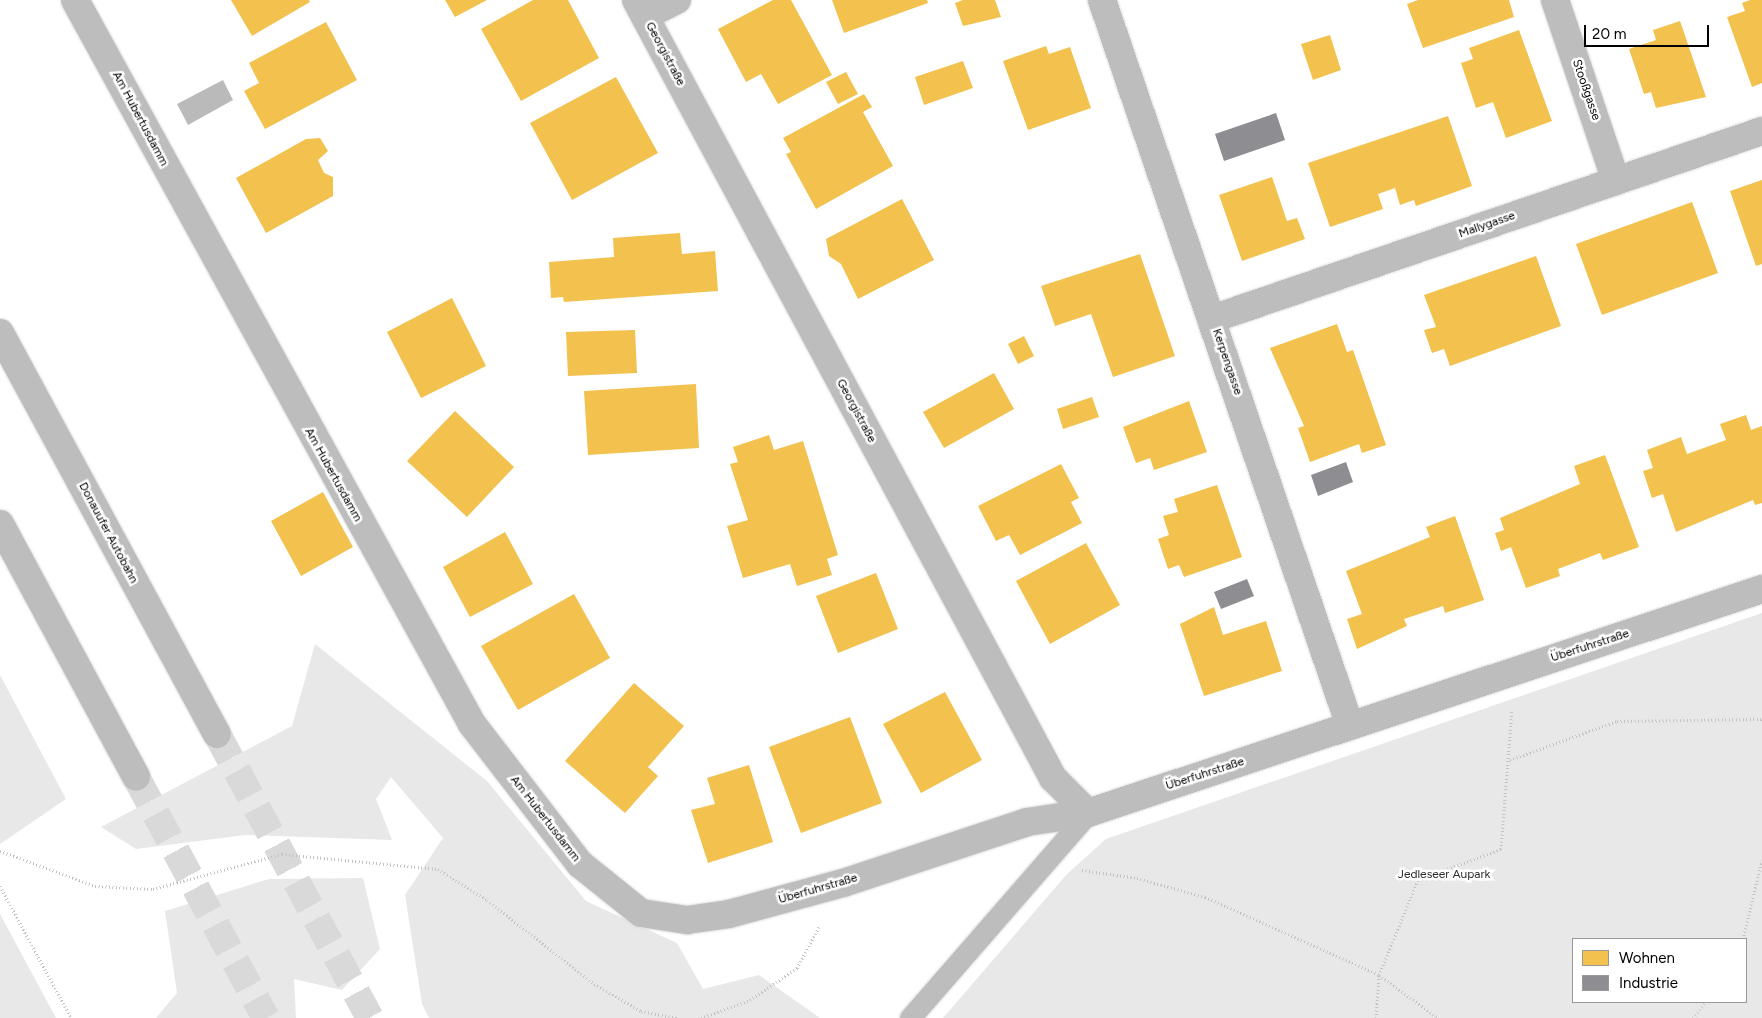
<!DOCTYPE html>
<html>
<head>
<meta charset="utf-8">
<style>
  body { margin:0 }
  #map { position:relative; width:1762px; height:1018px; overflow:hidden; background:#fff; font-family:Figtree,sans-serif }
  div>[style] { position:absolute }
  .green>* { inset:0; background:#e8e8e8 }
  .water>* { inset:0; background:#bababa }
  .homes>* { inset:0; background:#f2c14e }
  .industry>* { inset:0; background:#8d8d92 }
  .highway-tunnel>* { height:28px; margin-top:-14px; transform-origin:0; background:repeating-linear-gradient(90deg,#d9d9d9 0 28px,transparent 0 42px) }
  .path>* { height:3px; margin-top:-1.5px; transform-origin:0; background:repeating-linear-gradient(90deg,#c2c2c2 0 1px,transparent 0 3.5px) }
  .roads { filter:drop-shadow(0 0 1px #dbdbdb) drop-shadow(0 0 1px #dbdbdb) }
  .lane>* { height:21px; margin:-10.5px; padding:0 10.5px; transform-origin:10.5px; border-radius:10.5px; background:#bdbdbd }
  .street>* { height:28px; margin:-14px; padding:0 14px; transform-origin:14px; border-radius:14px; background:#bdbdbd }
  .highway>* { height:28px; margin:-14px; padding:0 14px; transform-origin:14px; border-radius:14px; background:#bdbdbd }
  span { translate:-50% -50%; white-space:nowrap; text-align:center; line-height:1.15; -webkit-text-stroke:5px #fff; paint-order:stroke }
  .street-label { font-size:12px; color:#000 }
  .park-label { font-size:12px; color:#2c2c2c }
  .legend { position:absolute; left:1572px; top:938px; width:175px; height:65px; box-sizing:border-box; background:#fff; border:1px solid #999; margin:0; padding:6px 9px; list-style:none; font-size:15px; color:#000 }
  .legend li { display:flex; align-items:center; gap:10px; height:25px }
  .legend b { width:25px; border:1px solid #999 }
  .scale { position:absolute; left:1584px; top:25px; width:125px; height:22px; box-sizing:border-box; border:2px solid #000; border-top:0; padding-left:6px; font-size:15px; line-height:18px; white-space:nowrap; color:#000; -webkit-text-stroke:4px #fff; paint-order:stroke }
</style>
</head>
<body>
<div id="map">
  <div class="green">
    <i style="clip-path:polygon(evenodd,1762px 613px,1762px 1018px,943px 1018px,1067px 874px,1106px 839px,1762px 613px,1573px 939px,1746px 939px,1746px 1002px,1573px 1002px,1573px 939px)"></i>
    <i style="clip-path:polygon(315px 644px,487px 781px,586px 901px,677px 943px,703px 989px,759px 975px,820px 1018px,429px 1018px,422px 1004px,405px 895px,443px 838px,391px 777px,376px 799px,392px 840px,245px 835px,136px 849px,101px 827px,292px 726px)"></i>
    <i style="clip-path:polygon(0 675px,66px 799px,0 844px)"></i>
    <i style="clip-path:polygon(363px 878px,380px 949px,342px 990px,294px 979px,296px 1018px,156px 1018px,177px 993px,165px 911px,269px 879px)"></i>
    <i style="clip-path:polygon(0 914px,56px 1018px,0 1018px)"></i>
  </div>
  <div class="water">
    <i style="clip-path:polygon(223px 80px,233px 100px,188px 125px,177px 104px)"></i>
  </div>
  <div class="homes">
    <i style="clip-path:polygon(231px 0,309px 0,310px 2px,252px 36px)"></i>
    <i style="clip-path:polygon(445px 0,487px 0,455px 17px)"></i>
    <i style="clip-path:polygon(533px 0,568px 0,599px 58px,521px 101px,481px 29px)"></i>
    <i style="clip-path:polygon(773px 0,791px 0,832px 75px,778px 104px,761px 74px,746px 82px,718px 29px)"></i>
    <i style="clip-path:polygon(832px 0,927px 0,928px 3px,844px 33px)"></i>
    <i style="clip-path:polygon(963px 0,995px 0,1001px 17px,963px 26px,955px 3px)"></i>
    <i style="clip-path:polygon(1418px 0,1509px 0,1514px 17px,1423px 48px,1407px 4px)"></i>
    <i style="clip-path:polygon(1750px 0,1762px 0,1762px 83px,1752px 87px,1727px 17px,1745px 11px,1742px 3px)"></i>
    <i style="clip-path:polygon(1680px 21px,1706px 97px,1656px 108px,1651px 92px,1644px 94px,1629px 49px,1656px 40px,1653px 30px)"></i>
    <i style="clip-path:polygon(326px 22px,357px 80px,265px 129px,244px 91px,259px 83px,249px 63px)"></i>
    <i style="clip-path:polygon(1519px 30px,1552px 121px,1506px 138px,1493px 102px,1476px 108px,1461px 63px,1473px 59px,1469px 48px)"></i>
    <i style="clip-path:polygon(1330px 35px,1341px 70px,1313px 80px,1301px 44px)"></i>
    <i style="clip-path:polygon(1046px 46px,1049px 54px,1070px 47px,1091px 108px,1028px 130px,1003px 61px)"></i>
    <i style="clip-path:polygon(963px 61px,973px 88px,924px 105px,915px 77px)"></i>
    <i style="clip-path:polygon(846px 72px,858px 94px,838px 104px,826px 82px)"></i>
    <i style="clip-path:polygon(616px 77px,658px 153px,572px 200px,530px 123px)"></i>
    <i style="clip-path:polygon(864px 94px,872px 107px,863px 112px,893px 166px,816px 209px,786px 154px,791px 152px,783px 138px)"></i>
    <i style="clip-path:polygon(1448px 116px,1472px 186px,1416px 206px,1414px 200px,1400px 205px,1395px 188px,1378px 194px,1383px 209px,1330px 227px,1308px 163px)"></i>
    <i style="clip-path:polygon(320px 138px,328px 151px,318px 160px,324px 173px,333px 177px,333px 196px,266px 233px,236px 178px,306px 139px)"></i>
    <i style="clip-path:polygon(1272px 177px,1287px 221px,1297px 218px,1305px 239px,1242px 261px,1219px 195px)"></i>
    <i style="clip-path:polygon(1762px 180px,1762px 264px,1756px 266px,1730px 191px)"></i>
    <i style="clip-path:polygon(902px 199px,934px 260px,858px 299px,841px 264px,829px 256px,826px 239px)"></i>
    <i style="clip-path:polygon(1692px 202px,1718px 273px,1602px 315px,1576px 244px)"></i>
    <i style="clip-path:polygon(680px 233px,682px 254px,715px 251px,718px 291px,564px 302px,563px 297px,551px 298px,549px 262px,614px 257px,613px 238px)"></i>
    <i style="clip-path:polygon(1140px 254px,1175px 356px,1113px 377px,1091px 314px,1055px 326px,1041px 286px)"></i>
    <i style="clip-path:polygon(1536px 256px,1561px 326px,1450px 366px,1444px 349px,1432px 353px,1424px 330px,1436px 327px,1424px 295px)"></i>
    <i style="clip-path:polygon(452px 298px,486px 366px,421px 398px,387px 332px)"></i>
    <i style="clip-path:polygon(1337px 324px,1347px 352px,1353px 350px,1386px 445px,1362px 453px,1359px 444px,1310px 462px,1298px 428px,1304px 426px,1270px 348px)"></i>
    <i style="clip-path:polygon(635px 330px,637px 373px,568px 376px,566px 332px)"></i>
    <i style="clip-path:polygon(1024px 336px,1034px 356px,1018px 364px,1008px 344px)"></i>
    <i style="clip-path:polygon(994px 373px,1014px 409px,944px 448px,923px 412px)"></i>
    <i style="clip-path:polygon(696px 384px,699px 448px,588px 455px,584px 391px)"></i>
    <i style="clip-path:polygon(1092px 397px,1099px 417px,1063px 429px,1057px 409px)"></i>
    <i style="clip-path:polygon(1189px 401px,1207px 452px,1154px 470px,1150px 458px,1136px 463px,1123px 427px)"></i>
    <i style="clip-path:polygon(455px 411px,514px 467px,467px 517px,407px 461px)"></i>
    <i style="clip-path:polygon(1746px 415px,1751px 430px,1762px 426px,1762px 503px,1755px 505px,1753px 500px,1676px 532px,1663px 494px,1652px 498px,1643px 471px,1653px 468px,1647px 450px,1681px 437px,1687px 454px,1726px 440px,1720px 424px)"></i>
    <i style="clip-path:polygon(769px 435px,774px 450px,803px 441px,838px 555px,827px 559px,832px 575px,797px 586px,790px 564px,743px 578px,727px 526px,748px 520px,730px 464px,738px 462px,733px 447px)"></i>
    <i style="clip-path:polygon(1605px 455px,1639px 547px,1603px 560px,1600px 553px,1558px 569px,1560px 576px,1526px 588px,1511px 547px,1501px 551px,1495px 533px,1504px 530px,1500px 518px,1580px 484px,1574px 466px)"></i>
    <i style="clip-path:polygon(1061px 464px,1079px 498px,1071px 502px,1082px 523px,1020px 555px,1009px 535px,996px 541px,978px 506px)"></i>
    <i style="clip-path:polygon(1217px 485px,1242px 557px,1184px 577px,1179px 565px,1168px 569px,1158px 539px,1169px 535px,1163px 516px,1178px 512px,1174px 499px)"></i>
    <i style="clip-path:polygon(323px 492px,353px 547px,301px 576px,271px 521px)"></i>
    <i style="clip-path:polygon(1455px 516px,1484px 600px,1445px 613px,1443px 606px,1404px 619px,1407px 626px,1357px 649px,1347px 619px,1362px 614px,1346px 571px,1430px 537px,1426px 527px)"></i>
    <i style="clip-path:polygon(505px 532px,533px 584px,470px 617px,443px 567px)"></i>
    <i style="clip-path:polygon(1086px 543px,1120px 605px,1050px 644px,1016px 581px)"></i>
    <i style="clip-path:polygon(876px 573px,898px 629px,838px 653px,816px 596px)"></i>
    <i style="clip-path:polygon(574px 594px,610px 658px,518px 710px,481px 646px)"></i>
    <i style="clip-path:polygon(1214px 607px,1223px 635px,1266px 621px,1282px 671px,1204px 696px,1180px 624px)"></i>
    <i style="clip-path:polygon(634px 683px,684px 726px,648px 767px,658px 776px,625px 813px,565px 761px)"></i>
    <i style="clip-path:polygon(945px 692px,982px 760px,921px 793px,883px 724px)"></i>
    <i style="clip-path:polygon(850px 717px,882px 803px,801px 833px,769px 747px)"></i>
    <i style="clip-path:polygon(749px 765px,773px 842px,708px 863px,691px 810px,715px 804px,707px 778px)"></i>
  </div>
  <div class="industry">
    <i style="clip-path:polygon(1276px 113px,1285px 140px,1224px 161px,1215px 134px)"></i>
    <i style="clip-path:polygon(1346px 462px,1353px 482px,1318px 496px,1311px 475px)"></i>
    <i style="clip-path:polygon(1247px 579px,1254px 596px,1221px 609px,1214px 592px)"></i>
  </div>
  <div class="highway-tunnel">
    <i style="left:217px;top:734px;width:323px;rotate:61.7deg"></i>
    <i style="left:136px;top:777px;width:274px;rotate:61.7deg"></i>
  </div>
  <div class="path">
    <i style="left:1510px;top:760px;width:114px;rotate:-20deg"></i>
    <i style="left:1617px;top:721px;width:145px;rotate:-0.8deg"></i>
    <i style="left:0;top:851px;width:101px;rotate:20.2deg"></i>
    <i style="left:95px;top:886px;width:58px;rotate:3deg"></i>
    <i style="left:153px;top:889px;width:134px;rotate:-15.2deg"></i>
    <i style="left:282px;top:854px;width:157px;rotate:5.5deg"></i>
    <i style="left:438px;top:869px;width:58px;rotate:32.3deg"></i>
    <i style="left:487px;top:900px;width:136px;rotate:38.1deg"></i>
    <i style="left:594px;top:984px;width:54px;rotate:29.9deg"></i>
    <i style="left:641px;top:1011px;width:37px;rotate:11deg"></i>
    <i style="left:1082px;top:870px;width:56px;rotate:8.3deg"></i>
    <i style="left:1137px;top:878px;width:71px;rotate:15.6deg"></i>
    <i style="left:1205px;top:897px;width:191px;rotate:24.1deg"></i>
    <i style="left:1379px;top:975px;width:73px;rotate:36.1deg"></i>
    <i style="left:0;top:886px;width:150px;rotate:61.7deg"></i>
    <i style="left:1743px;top:939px;width:81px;rotate:-76.5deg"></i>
    <i style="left:701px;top:1018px;width:52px;rotate:-20.2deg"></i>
    <i style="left:750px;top:1000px;width:57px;rotate:-34.2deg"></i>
    <i style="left:797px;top:968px;width:47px;rotate:-61.8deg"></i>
    <i style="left:1376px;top:1018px;width:43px;rotate:-86deg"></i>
    <i style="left:1379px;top:975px;width:103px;rotate:-67.7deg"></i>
    <i style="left:1418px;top:880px;width:89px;rotate:-20.5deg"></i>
    <i style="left:1501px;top:849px;width:139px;rotate:-85.5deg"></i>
    <i style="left:1693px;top:1018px;width:21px;rotate:-51deg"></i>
  </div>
  <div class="roads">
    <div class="lane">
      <i style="left:910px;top:1018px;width:271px;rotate:-49deg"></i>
    </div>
    <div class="street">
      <i style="left:75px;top:0;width:826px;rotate:61.26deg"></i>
      <i style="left:472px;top:724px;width:177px;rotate:52.4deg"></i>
      <i style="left:580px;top:864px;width:78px;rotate:38.8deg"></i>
      <i style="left:641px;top:913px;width:47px;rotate:8.7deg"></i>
      <i style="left:687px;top:920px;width:42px;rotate:-8.1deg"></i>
      <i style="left:729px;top:914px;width:118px;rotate:-15.2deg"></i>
      <i style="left:843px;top:883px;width:194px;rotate:-18.3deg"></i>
      <i style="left:1027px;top:822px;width:62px;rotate:-8.4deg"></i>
      <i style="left:1088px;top:813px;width:710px;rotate:-18.38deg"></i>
      <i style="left:636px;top:0;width:883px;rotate:61.81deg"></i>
      <i style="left:1053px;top:778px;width:49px;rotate:45deg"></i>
      <i style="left:1102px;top:0;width:767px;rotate:71.14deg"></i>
      <i style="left:1555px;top:0;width:191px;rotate:71.4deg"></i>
      <i style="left:645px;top:16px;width:36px;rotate:-27deg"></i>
      <i style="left:1212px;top:319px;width:581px;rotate:-18.87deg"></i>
    </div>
    <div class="highway">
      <i style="left:0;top:333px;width:456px;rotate:61.6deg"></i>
      <i style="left:0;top:524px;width:287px;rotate:61.7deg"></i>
    </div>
  </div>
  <div class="street-label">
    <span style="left:665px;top:54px;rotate:62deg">Georgistraße</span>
    <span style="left:1586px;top:90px;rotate:71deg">Stooßgasse</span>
    <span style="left:140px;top:119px;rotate:62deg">Am Hubertusdamm</span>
    <span style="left:1487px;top:225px;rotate:-19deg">Mallygasse</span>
    <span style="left:1227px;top:362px;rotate:71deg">Kerpengasse</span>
    <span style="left:856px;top:411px;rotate:62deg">Georgistraße</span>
    <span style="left:333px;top:475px;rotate:61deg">Am Hubertusdamm</span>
    <span style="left:108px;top:533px;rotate:62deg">Donauufer Autobahn</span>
    <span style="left:1590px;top:646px;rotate:-18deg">Überfuhrstraße</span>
    <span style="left:1205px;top:774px;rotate:-18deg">Überfuhrstraße</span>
    <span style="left:545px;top:819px;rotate:52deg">Am Hubertusdamm</span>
    <span style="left:818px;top:889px;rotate:-16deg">Überfuhrstraße</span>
  </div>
  <div class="park-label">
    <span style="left:1444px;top:875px">Jedleseer Aupark</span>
  </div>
  <ul class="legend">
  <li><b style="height:14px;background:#f2c14e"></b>Wohnen</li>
  <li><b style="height:14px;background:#8d8d92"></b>Industrie</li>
  </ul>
  <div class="scale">20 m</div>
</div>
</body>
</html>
